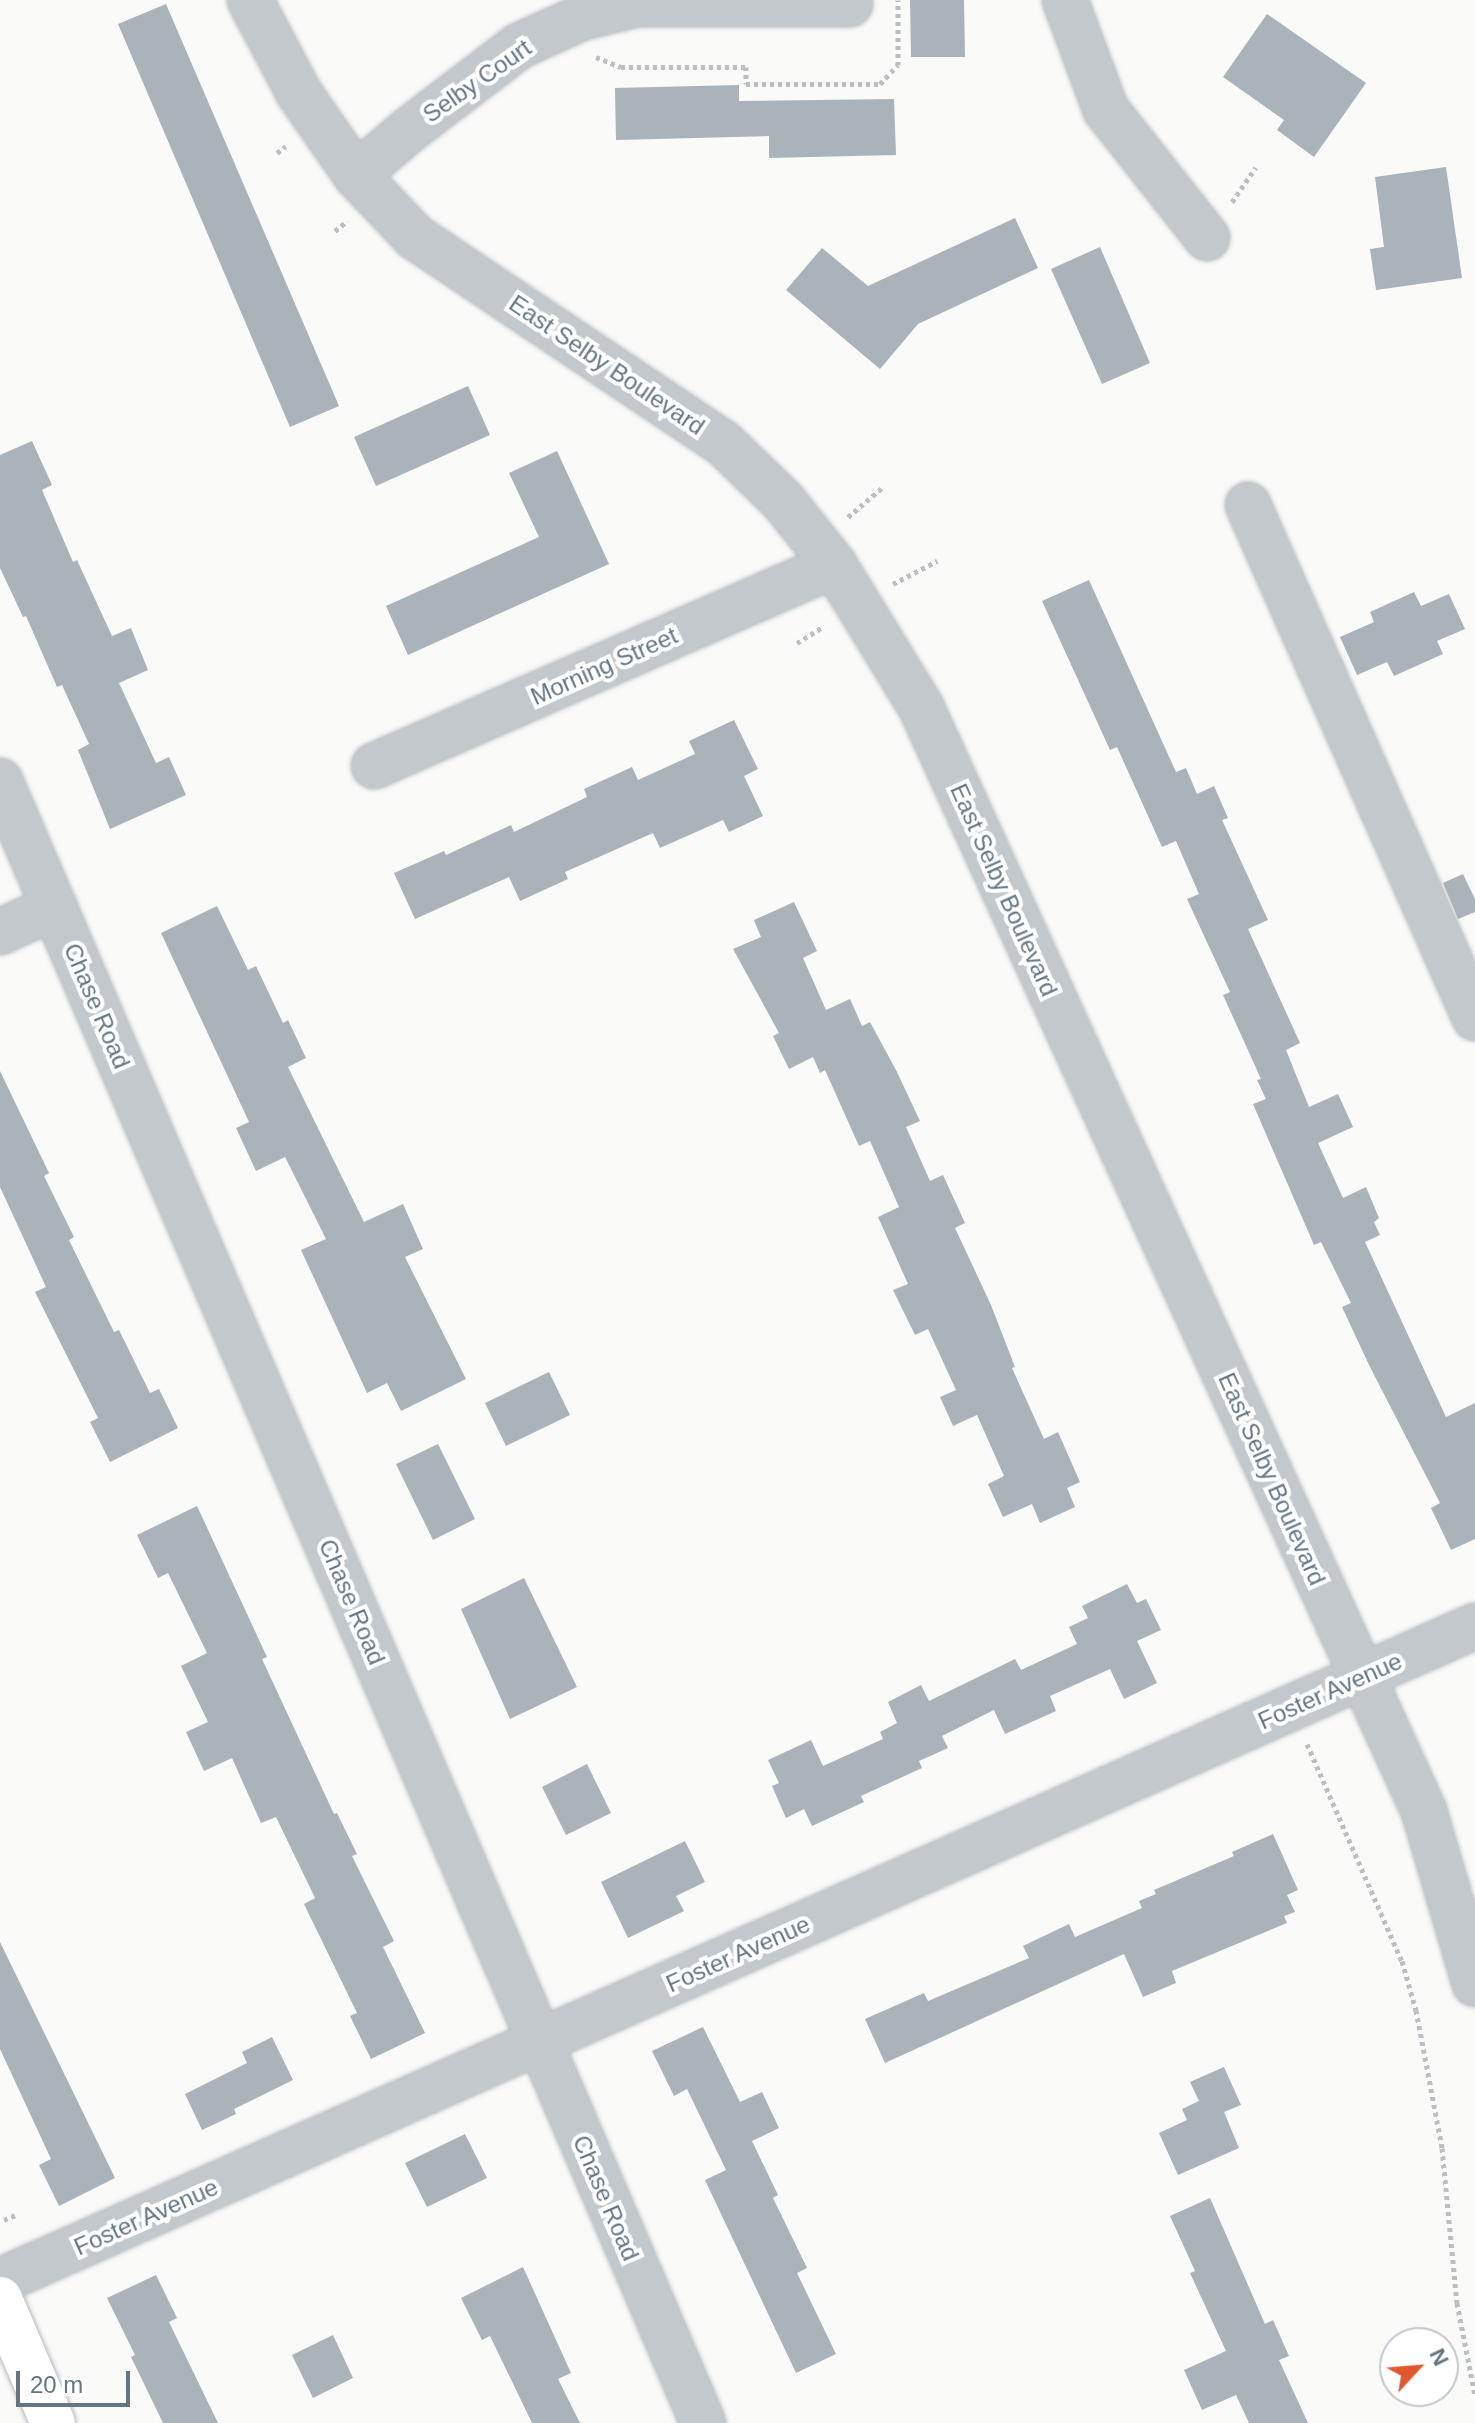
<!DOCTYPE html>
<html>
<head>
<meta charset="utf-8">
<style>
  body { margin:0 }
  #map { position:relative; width:1475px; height:2423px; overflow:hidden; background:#fafaf8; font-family:Arial,sans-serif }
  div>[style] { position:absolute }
  .building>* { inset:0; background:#aab3b9 }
  .path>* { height:5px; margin-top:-2.5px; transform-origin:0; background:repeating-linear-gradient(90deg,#bbbfc2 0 4px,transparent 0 8px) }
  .roads { filter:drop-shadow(0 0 2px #b5babe) drop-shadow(0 0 2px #b5babe) }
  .minor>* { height:44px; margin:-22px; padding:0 22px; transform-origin:22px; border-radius:22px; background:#c3c8cc }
  .major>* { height:44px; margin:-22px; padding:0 22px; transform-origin:22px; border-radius:22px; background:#fff }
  span { translate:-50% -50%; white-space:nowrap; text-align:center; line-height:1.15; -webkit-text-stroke:8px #fff; paint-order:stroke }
  .street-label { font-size:24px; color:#657683 }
  .north { position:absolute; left:1379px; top:2327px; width:80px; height:80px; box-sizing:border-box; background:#fff; border:2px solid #c1c8cd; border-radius:50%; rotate:64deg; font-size:22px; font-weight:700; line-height:32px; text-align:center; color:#657683 }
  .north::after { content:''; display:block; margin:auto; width:28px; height:36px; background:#e4572e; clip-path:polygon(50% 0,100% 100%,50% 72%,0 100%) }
  .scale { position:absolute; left:16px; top:2371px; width:114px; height:36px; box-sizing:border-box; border:4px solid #657683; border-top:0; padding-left:10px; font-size:24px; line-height:28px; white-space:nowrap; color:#657683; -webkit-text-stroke:6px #fff; paint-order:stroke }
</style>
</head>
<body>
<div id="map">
  <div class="building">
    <i style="clip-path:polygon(910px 0,964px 0,965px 57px,911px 57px)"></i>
    <i style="clip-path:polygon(166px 4px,339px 406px,290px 427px,118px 24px)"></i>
    <i style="clip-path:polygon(1267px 14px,1366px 83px,1314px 157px,1277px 130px,1284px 120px,1223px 77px)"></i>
    <i style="clip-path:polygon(739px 85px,739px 101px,894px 99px,896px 155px,769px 158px,769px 136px,616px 140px,615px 88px)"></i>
    <i style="clip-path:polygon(1446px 167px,1462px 278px,1376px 290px,1370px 249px,1384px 247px,1375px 177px)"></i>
    <i style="clip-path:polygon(1015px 218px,1038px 268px,918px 324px,880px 369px,786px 290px,822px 248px,868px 286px)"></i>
    <i style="clip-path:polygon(1100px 247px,1150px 363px,1102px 384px,1051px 269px)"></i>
    <i style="clip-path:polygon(468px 386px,490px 435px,376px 486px,354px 437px)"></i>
    <i style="clip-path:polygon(32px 441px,52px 485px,42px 490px,73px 562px,77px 560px,112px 636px,131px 628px,148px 670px,119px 683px,156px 763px,169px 757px,186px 795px,110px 829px,78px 750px,89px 744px,62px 685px,57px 687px,26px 616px,23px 617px,0 568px,0 455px)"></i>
    <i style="clip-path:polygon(557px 451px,609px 564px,408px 655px,386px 606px,539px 537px,509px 473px)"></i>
    <i style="clip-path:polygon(1089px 580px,1176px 772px,1186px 768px,1197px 794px,1214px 786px,1228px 818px,1222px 820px,1268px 920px,1248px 929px,1300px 1043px,1286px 1050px,1309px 1107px,1338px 1094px,1353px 1127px,1318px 1143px,1343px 1198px,1366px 1187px,1379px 1218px,1374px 1222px,1380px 1235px,1365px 1242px,1446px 1417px,1475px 1403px,1475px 1539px,1451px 1550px,1431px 1508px,1440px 1503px,1370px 1367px,1342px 1307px,1351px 1303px,1321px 1242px,1314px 1245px,1253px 1104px,1266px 1099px,1257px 1080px,1261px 1079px,1223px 995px,1230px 992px,1187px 899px,1199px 894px,1176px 841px,1162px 847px,1117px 747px,1110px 750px,1042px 601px)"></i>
    <i style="clip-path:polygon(1414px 592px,1421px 606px,1449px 594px,1465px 629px,1437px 641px,1443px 654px,1394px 676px,1387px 662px,1357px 675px,1340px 637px,1374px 622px,1370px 612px)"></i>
    <i style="clip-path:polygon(734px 720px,758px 769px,744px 776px,763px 816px,729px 832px,723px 820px,660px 848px,653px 833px,565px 872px,568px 879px,520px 901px,509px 877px,415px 919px,394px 873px,444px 851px,446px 855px,511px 825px,514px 832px,587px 797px,584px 789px,632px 767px,638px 780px,695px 754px,689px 741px)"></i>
    <i style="clip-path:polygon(1463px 874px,1475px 899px,1475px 912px,1458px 919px,1443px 883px)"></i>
    <i style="clip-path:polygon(794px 902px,817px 951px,803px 958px,826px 1010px,850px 999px,862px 1026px,870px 1022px,897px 1072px,920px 1121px,906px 1127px,930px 1181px,943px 1175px,965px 1223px,955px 1228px,991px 1305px,1015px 1367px,1012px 1368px,1044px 1439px,1058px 1432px,1080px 1482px,1067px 1488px,1075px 1507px,1040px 1523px,1032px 1504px,1003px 1517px,988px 1484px,1004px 1476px,977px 1415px,953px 1426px,940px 1397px,956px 1390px,928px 1329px,915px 1335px,893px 1290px,908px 1284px,878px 1217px,899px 1207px,870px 1141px,859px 1146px,825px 1070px,820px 1073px,813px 1057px,789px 1069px,773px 1036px,779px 1033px,733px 949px,761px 937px,754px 920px)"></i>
    <i style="clip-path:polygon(217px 906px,248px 970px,256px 966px,283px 1023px,288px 1020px,306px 1058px,288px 1067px,364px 1222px,403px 1204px,423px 1249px,405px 1257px,466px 1379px,401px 1411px,387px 1383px,367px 1393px,301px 1250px,326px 1239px,285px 1157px,256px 1171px,236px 1128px,249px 1122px,161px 933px)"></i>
    <i style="clip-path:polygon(0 1071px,49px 1173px,44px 1176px,74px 1237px,69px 1240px,114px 1332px,119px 1330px,150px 1393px,159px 1389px,178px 1428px,110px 1462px,90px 1422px,98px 1418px,35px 1292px,46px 1287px,0 1187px)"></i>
    <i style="clip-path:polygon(549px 1372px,570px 1415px,506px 1446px,485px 1403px)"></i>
    <i style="clip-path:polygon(438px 1444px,475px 1519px,433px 1540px,396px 1464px)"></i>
    <i style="clip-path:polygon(197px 1506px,267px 1657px,262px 1659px,334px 1814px,337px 1813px,357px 1854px,352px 1856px,394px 1941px,383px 1947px,425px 2033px,371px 2059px,350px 2016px,357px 2013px,304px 1904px,315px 1898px,276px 1817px,261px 1823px,232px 1758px,204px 1771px,186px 1732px,208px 1722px,181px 1666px,207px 1653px,168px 1573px,158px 1578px,137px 1535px)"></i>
    <i style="clip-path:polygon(524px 1578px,577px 1687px,510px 1719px,461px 1609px)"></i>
    <i style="clip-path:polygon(1127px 1584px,1137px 1603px,1146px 1599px,1161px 1630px,1137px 1641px,1157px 1683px,1124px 1699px,1110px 1669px,1050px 1696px,1056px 1711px,1005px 1734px,994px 1710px,942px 1736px,948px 1748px,919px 1761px,922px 1768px,861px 1796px,864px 1802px,812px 1826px,804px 1809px,786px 1818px,772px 1786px,779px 1783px,768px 1760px,811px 1740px,823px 1766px,883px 1739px,880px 1732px,897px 1723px,888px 1702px,921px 1685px,929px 1701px,1015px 1659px,1021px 1670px,1077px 1644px,1069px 1627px,1088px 1618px,1082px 1606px)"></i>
    <i style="clip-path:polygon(587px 1764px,611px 1813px,566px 1835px,542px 1787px)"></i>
    <i style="clip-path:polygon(1273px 1834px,1298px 1890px,1287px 1895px,1295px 1912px,1284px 1916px,1287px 1923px,1172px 1971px,1176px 1983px,1143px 1997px,1124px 1954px,885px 2063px,865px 2019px,924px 1993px,928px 2001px,1029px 1958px,1023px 1946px,1069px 1924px,1075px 1937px,1142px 1908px,1139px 1901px,1156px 1894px,1154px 1890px,1234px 1856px,1232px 1852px)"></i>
    <i style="clip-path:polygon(685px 1841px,705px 1882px,676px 1896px,684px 1911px,628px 1938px,601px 1882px)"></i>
    <i style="clip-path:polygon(0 1942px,115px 2178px,59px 2206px,39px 2165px,51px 2159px,0 2049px)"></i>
    <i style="clip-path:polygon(703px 2027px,740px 2102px,762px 2092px,779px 2128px,752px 2141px,778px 2195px,773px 2198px,807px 2268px,797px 2273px,836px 2354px,796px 2373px,705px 2180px,726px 2170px,687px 2089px,674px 2096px,652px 2051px)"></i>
    <i style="clip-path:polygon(272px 2037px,293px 2080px,234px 2109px,236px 2114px,202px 2130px,185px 2094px,247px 2063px,242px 2052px)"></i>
    <i style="clip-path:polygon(1224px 2067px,1241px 2105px,1224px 2112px,1239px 2148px,1178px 2175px,1159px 2133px,1187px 2120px,1182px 2109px,1199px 2101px,1190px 2082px)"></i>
    <i style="clip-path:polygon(465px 2134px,487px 2178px,427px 2207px,405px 2163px)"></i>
    <i style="clip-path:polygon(1210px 2198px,1265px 2324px,1273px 2320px,1289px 2356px,1279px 2360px,1308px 2423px,1249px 2423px,1236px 2395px,1202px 2410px,1184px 2370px,1226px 2351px,1190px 2273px,1195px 2271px,1170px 2216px)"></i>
    <i style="clip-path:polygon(523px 2267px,571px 2373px,558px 2379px,580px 2423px,532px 2423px,490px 2336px,482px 2340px,461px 2298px)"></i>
    <i style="clip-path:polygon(156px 2275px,177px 2318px,169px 2322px,218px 2423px,163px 2423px,131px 2357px,135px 2355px,107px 2298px)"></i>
    <i style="clip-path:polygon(333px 2335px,353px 2378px,313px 2398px,292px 2355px)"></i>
  </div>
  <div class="path">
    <i style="left:596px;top:57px;width:27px;rotate:22deg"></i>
    <i style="left:621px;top:67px;width:125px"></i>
    <i style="left:746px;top:67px;width:17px;rotate:90deg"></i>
    <i style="left:746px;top:84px;width:134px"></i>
    <i style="left:880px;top:84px;width:26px;rotate:-47deg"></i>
    <i style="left:898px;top:65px;width:65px;rotate:-90deg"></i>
    <i style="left:277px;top:153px;width:11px;rotate:-38deg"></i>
    <i style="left:1232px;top:202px;width:42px;rotate:-55.6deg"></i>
    <i style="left:335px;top:231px;width:16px;rotate:-40deg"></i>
    <i style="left:848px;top:517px;width:46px;rotate:-40.6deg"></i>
    <i style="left:893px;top:584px;width:50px;rotate:-27.6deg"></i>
    <i style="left:797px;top:643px;width:32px;rotate:-32deg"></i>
    <i style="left:1307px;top:1744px;width:237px;rotate:66.4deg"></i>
    <i style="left:1402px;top:1961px;width:51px;rotate:74.1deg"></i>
    <i style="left:1416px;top:2010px;width:140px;rotate:79.3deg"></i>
    <i style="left:1442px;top:2148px;width:156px;rotate:84.5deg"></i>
    <i style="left:1457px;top:2303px;width:95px;rotate:79deg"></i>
    <i style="left:4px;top:2220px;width:12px;rotate:-24deg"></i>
  </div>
  <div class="roads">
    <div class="minor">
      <i style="left:250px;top:0;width:105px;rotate:62.2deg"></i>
      <i style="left:299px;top:93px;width:100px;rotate:55.2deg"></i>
      <i style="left:356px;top:175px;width:86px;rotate:46.4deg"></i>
      <i style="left:415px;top:237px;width:371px;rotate:33.8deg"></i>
      <i style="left:723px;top:443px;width:83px;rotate:44deg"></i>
      <i style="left:783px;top:501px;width:82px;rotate:51.4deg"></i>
      <i style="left:834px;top:565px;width:167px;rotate:58.5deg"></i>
      <i style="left:921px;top:707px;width:1213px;rotate:65.51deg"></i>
      <i style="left:1424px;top:1811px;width:180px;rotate:73.6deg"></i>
      <i style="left:1065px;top:0;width:117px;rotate:69.6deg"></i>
      <i style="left:1106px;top:110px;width:163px;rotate:51.7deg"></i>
      <i style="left:356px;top:175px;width:70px;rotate:-40.3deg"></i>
      <i style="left:409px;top:130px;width:138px;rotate:-37.4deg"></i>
      <i style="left:519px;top:46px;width:70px;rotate:-24.4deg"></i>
      <i style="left:583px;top:17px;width:56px;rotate:-13.5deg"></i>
      <i style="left:637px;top:4px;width:213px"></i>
      <i style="left:1248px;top:505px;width:561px;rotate:66.13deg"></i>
      <i style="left:374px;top:766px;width:502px;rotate:-23.6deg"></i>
      <i style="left:0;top:781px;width:1786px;rotate:66.82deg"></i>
      <i style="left:0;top:932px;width:60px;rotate:-24.8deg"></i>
      <i style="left:0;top:2281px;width:1614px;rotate:-23.94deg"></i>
    </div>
    <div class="major">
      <i style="left:0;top:2299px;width:135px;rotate:66.9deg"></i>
    </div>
  </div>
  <div class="street-label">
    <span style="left:477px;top:81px;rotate:-35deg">Selby Court</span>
    <span style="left:607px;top:365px;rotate:34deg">East Selby Boulevard</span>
    <span style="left:604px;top:666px;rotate:-24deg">Morning Street</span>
    <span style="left:1004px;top:890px;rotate:66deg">East Selby Boulevard</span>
    <span style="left:97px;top:1006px;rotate:67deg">Chase Road</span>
    <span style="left:1272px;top:1479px;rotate:66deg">East Selby Boulevard</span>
    <span style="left:352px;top:1602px;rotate:67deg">Chase Road</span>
    <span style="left:1330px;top:1691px;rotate:-24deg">Foster Avenue</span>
    <span style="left:738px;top:1954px;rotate:-24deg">Foster Avenue</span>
    <span style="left:606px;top:2198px;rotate:67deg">Chase Road</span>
    <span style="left:146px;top:2217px;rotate:-24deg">Foster Avenue</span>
  </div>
  <div class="north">N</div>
  <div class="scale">20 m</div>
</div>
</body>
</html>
